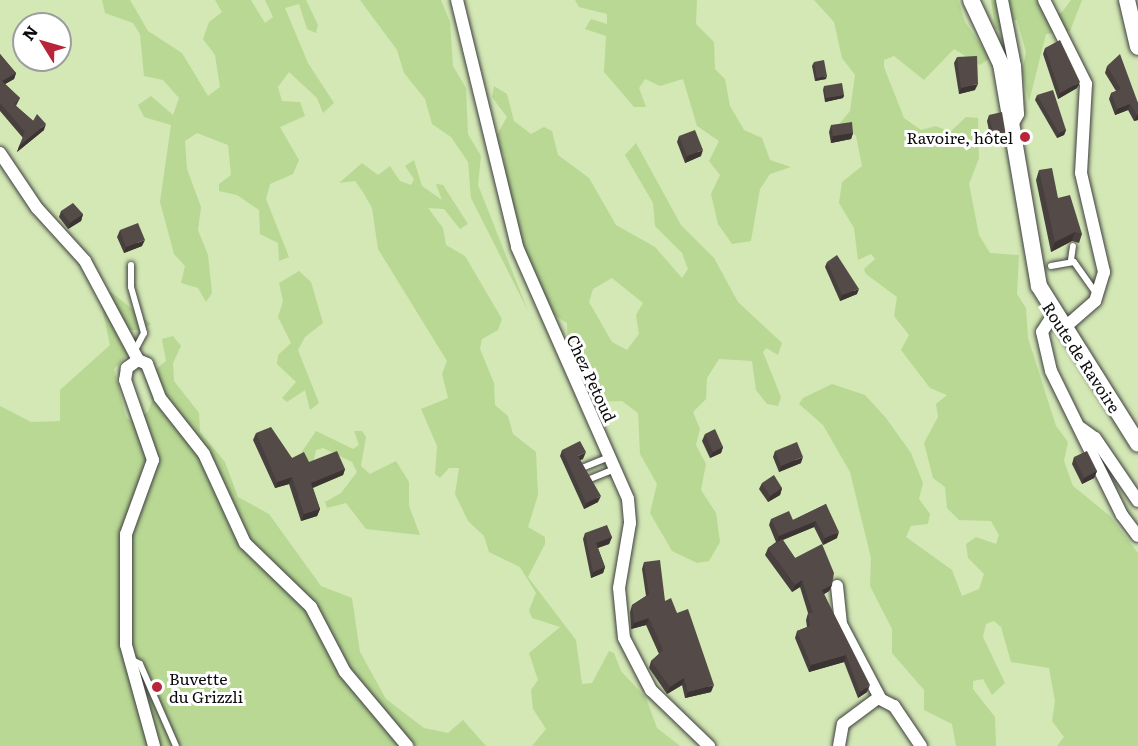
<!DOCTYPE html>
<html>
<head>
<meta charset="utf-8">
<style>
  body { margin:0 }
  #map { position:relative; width:1138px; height:746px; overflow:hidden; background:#fff9ea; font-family:Literata,serif }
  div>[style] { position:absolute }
  .green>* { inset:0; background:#d3e8b5 }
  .forest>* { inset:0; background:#b8d894 }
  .roads { filter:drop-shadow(0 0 2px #3e3e3e) drop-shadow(0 0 2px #3e3e3e) }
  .service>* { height:6px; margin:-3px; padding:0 3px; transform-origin:3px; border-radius:3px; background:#fff }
  .minor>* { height:12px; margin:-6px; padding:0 6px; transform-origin:6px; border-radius:6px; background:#fff }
  .tertiary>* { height:16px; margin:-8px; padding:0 8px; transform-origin:8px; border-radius:8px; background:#fff }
  .wall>* { inset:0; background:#48403e }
  .shaded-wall>* { inset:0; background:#3b3432 }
  .building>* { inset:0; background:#544b48 }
  .dots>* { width:16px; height:16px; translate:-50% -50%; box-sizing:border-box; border:3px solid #fff; border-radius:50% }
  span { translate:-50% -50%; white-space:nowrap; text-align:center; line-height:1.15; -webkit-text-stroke:6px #fff; paint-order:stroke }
  .poi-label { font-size:16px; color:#0b0b0b }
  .right { translate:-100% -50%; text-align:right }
  .left { translate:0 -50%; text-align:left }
  .street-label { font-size:16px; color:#0b0b0b }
  .north { position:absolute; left:12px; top:12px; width:60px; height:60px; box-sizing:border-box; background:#fff; border:2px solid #9d9d9d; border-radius:50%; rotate:307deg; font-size:16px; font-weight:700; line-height:24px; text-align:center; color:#0b0b0b }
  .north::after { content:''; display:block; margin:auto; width:21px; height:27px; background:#b92538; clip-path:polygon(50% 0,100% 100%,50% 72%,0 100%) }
</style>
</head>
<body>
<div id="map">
  <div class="green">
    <i style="clip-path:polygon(evenodd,0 0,1138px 0,1138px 746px,0 746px,0 0,24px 24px,60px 24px,60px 60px,24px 60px,24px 24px)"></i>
  </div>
  <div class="forest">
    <i style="clip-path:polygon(102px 0,130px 0,148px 31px,182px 53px,208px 96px,220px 87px,215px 55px,203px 39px,209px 22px,222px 12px,215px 0,251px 0,265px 23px,273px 17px,265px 0,306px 0,318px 25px,316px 33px,307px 29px,299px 4px,285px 8px,308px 63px,334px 103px,323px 113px,317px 98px,289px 72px,278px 87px,282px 101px,300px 102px,305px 116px,280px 127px,299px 160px,293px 174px,270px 184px,266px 199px,289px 257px,279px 261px,278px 243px,260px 234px,259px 210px,237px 195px,219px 191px,219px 184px,231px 175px,228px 145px,197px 133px,185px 141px,187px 169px,201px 207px,198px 230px,208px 255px,212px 293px,206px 302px,198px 288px,181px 283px,185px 266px,174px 254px,160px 202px,171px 125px,144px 117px,138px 105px,151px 96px,173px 115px,179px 98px,163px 80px,144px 76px,140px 34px,133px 23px,105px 13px)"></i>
    <i style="clip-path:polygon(360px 0,441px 0,450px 22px,453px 66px,466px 88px,468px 134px,481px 156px,478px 185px,528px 311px,471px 198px,468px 162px,451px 137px,432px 124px,425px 99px,404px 73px,397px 50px)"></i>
    <i style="clip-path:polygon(575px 0,697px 0,696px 24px,714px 42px,715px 69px,725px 79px,730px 106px,744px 130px,762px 138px,770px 160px,791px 167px,770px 174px,760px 189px,751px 241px,732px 244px,718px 224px,711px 194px,720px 175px,709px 161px,719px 141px,697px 126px,683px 79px,660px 86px,645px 79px,639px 88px,646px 107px,634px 107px,604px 72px,606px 36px,585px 29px,591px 19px,607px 24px,607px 14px,579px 7px)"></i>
    <i style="clip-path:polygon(814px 0,958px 0,965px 22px,990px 58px,980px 65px,954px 49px,924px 80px,894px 56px,884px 60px,884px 67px,904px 118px,921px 130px,936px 126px,950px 132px,966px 117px,978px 118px,979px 158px,969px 184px,979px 235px,990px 253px,1019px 255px,1017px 294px,1026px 308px,1028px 338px,1056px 426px,1068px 442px,1064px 461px,1073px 486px,1110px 516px,1138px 553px,1138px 746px,1057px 746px,1064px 737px,1052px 721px,1055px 701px,1049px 668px,1011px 662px,1001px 627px,994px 621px,986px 624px,983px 637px,1005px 683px,992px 695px,983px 679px,973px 681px,973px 689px,995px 717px,996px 746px,956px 746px,952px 724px,924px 710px,924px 690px,892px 653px,892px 629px,870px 586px,871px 558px,850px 472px,823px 425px,799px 404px,803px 398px,832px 384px,865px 395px,886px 418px,911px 453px,923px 483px,919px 499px,930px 514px,928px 524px,911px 526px,906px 537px,952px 570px,962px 596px,979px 589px,984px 574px,968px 558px,966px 544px,976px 537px,996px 544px,999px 535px,991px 521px,959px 520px,947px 508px,945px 487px,933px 478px,924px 443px,938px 417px,936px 404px,947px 395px,930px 388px,901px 350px,909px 335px,894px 316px,897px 297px,866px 274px,864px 269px,875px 259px,871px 254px,858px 260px,854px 228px,839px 203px,842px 182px,862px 166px,856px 136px,840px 123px,850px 111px,855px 75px,842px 58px,834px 22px)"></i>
    <i style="clip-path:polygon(991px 0,1039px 0,1046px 17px,1062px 12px,1071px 0,1082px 0,1070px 31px,1046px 34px,1029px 102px,1022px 72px,1026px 52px,1017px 20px,1004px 20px,1000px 31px,995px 28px)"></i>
    <i style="clip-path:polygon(evenodd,494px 86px,507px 94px,514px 121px,531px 134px,544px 127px,552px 131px,558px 155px,589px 178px,616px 225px,655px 247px,682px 278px,688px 269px,682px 253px,655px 226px,653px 203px,625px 155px,636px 143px,681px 225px,714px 258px,738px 302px,782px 343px,778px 355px,766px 348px,763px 352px,781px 397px,778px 406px,767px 404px,756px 390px,752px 361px,719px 359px,707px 378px,706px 399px,693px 412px,700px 429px,696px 445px,706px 464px,701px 490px,716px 513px,720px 542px,709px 561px,697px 563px,672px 551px,650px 513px,657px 484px,640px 454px,638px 413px,622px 401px,594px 402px,584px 369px,568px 345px,567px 323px,546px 310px,512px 217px,503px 153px,493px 142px,507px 117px,492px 97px,494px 86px,612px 278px,643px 303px,636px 315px,639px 334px,627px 350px,612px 342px,589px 302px,593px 289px,612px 278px)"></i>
    <i style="clip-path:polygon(414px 160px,422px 186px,442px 200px,436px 184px,443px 185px,468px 224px,460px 229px,444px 209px,428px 208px,443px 228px,446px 245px,465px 256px,502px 319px,498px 330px,482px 339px,480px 349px,494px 383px,495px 405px,508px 416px,513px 434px,536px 452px,538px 495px,528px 527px,545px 537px,545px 544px,528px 577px,576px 640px,582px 684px,592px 683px,609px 651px,614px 653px,621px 671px,646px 698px,657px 728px,680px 746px,532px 746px,546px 729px,533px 709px,531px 690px,538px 680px,529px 653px,560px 627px,532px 618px,529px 610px,536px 593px,520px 567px,489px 552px,484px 536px,468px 521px,455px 494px,459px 468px,449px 468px,440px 478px,435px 474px,437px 446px,421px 409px,448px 398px,442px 374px,447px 361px,378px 249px,372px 208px,363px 192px,355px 181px,339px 183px,362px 163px,378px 175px,390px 166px,400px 181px,411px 185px,414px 179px,405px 166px)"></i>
    <i style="clip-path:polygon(299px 271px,311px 282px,323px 323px,305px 337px,298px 350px,319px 403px,310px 410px,305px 390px,287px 402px,282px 398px,296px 382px,277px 364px,278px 355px,291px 343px,278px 317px,283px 301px,279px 283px)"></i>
    <i style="clip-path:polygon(111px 292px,151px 324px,142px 330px,119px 330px,120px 342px,131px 351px,114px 369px,126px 417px,131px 421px,148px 412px,152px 401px,145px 378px,166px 361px,162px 339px,173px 336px,181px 346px,173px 363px,174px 381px,199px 413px,200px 432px,225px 462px,238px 497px,269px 514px,321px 586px,352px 598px,360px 652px,386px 699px,424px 728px,448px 733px,463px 720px,486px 746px,0 746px,0 406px,31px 422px,60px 421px,60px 390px,110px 345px,101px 304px)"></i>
    <i style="clip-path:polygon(316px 431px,353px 449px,359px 445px,354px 431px,362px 431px,366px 437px,361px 466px,370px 474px,396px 461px,409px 482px,409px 506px,420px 535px,366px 529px,346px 503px,327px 508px,325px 502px,341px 493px,357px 472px,352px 462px,323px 448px,316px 450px,313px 464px,299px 456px)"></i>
  </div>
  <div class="roads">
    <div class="service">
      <i style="left:1071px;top:260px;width:14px;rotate:-82deg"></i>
      <i style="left:131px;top:265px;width:22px;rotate:90deg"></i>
      <i style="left:131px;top:287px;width:48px;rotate:74.2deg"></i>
      <i style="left:144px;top:333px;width:17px;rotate:118deg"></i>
      <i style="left:1051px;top:266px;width:23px;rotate:-10deg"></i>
      <i style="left:1074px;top:262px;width:42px;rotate:54.8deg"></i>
      <i style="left:582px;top:468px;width:31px;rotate:-22deg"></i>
      <i style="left:590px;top:479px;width:27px;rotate:-22deg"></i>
      <i style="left:131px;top:659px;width:10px;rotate:29deg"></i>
      <i style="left:140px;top:664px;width:90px;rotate:66.3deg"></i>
    </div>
    <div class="minor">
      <i style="left:457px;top:0;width:254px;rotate:76.3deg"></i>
      <i style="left:517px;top:247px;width:275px;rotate:66.2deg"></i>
      <i style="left:628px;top:499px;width:24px;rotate:85deg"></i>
      <i style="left:630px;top:523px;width:66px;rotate:99.6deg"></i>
      <i style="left:619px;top:588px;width:50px;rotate:84.3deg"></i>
      <i style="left:624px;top:638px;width:59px;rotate:62.6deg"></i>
      <i style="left:651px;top:690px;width:81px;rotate:44deg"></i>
      <i style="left:1002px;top:0;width:67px;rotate:78.9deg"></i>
      <i style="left:1015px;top:66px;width:48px;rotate:86.4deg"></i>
      <i style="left:1018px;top:114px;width:13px;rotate:119deg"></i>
      <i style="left:1044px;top:0;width:94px;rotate:63.4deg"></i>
      <i style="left:1086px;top:84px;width:89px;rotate:93.2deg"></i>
      <i style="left:1081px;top:173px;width:102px;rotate:76.9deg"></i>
      <i style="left:1104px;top:272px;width:30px;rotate:107deg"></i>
      <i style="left:1095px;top:301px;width:43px;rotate:138.8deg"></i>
      <i style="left:0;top:153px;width:66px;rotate:56.1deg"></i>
      <i style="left:37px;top:208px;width:72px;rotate:47.8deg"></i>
      <i style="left:85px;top:261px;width:112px;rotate:61.8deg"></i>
      <i style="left:1053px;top:315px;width:20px;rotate:123deg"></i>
      <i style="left:1042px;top:332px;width:40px;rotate:77deg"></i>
      <i style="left:1051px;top:371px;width:161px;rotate:63.8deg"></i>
      <i style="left:1122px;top:515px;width:26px;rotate:53deg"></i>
      <i style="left:138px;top:360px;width:10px;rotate:24deg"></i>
      <i style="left:147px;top:364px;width:36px;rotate:69deg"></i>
      <i style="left:160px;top:398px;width:71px;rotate:51.8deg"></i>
      <i style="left:204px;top:454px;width:98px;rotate:65.3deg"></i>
      <i style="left:245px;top:543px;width:92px;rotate:44.1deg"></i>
      <i style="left:311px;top:607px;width:73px;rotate:62.4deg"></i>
      <i style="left:345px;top:672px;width:97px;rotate:50deg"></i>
      <i style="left:138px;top:360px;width:14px;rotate:144deg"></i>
      <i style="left:127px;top:368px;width:12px;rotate:99deg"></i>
      <i style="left:125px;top:380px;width:85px;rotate:70.7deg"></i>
      <i style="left:153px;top:460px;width:79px;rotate:110deg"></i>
      <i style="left:126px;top:534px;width:111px;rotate:90deg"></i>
      <i style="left:126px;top:645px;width:105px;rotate:74.5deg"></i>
      <i style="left:1081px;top:428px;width:17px;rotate:36deg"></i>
      <i style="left:1095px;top:438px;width:76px;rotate:55.7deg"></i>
      <i style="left:837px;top:586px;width:38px;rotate:84deg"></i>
      <i style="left:841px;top:624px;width:84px;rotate:62.2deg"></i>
      <i style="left:839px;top:746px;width:22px;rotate:-80deg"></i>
      <i style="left:843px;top:724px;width:44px;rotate:-36.6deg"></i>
      <i style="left:878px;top:698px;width:18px;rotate:27deg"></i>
      <i style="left:894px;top:706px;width:48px;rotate:56deg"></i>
    </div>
    <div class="tertiary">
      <i style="left:971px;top:0;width:71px;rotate:64.9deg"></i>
      <i style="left:1001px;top:64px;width:225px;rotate:80.3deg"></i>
      <i style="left:1039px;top:286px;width:186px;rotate:57.9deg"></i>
      <i style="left:1127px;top:0;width:48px;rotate:76.8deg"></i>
    </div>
  </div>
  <div class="wall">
    <i style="clip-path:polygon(1045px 48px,1077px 88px,1058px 99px,1043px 54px)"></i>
    <i style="clip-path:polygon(0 54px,16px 73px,14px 79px,5px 84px,20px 98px,16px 106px,44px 130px,17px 152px,23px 138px,0 111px)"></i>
    <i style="clip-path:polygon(957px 57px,975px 90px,959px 94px,954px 63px)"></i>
    <i style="clip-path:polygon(814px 62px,826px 79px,815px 81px,812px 66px)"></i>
    <i style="clip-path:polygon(1107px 66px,1138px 103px,1138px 120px,1134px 121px,1128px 110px,1115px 115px,1109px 99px,1111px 93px,1116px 91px,1105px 73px)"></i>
    <i style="clip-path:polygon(824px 86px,844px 95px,843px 98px,825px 102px,823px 90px)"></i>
    <i style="clip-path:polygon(1037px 95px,1066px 130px,1064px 135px,1057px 138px,1035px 100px)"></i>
    <i style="clip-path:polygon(989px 115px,1004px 142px,992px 145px,987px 121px)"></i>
    <i style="clip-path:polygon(831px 125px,853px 133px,851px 139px,831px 143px,829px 132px)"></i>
    <i style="clip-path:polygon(679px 136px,701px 156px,685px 163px,677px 142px)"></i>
    <i style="clip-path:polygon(1039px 170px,1082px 234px,1079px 243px,1072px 241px,1051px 252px,1036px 180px)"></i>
    <i style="clip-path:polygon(61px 211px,83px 214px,81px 221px,68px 229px,59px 217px)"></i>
    <i style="clip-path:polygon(120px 230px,142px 246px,124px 253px,117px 237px)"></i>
    <i style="clip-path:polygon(827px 262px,857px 294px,840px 301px,825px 267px)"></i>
    <i style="clip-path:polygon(256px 433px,292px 458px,309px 462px,345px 469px,343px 475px,313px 488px,320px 509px,317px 516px,301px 521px,289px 484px,275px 488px,253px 440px)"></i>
    <i style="clip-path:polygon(705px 434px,723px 447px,721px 453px,710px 458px,702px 441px)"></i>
    <i style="clip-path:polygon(562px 450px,583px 459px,580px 460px,598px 502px,584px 509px,560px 456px)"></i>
    <i style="clip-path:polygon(775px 451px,801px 463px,779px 472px,773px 457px)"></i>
    <i style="clip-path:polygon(1074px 457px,1097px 471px,1094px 478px,1082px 484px,1072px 464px)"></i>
    <i style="clip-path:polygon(762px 483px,782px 488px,780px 495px,768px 502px,759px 489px)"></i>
    <i style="clip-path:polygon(826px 504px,837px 538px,823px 545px,814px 527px,783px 540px,795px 558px,832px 585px,829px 591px,824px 594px,867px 692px,858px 698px,844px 662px,809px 672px,795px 638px,797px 631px,807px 627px,806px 620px,808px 613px,800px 587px,792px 592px,765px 555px,768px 548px,776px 542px,769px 525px,771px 519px,793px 520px)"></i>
    <i style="clip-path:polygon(585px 533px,612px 537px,609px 544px,598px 548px,605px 567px,603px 573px,591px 578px,583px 539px)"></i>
    <i style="clip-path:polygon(644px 562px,665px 601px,677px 613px,711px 692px,685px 698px,682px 685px,667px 694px,649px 668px,651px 661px,659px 654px,646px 625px,631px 629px,630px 612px,632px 605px,646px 596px,642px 569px)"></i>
  </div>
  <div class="shaded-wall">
    <i style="clip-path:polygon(16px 73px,14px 79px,0 87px,2px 81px)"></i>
    <i style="clip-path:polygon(827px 76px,826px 79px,815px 81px,817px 78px)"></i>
    <i style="clip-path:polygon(1080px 82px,1077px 88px,1058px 99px,1060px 93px)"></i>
    <i style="clip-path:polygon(978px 84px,975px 90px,959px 94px,961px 88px)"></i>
    <i style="clip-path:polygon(844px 95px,843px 98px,825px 102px,826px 98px)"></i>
    <i style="clip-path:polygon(1130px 104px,1128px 110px,1115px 115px,1117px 109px)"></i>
    <i style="clip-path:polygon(1138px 114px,1138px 120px,1134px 121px,1137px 115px)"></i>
    <i style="clip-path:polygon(46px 124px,44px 130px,17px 152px,19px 146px)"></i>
    <i style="clip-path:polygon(1066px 130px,1064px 135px,1057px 138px,1059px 133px)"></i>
    <i style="clip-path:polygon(853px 133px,851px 139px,831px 143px,833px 136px)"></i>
    <i style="clip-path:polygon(1006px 136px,1004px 142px,992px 145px,994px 138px)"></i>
    <i style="clip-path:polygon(703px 150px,701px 156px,685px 163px,687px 156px)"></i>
    <i style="clip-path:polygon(83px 214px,81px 221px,68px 229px,70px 223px)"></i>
    <i style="clip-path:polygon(1075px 232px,1072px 241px,1051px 252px,1055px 242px)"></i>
    <i style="clip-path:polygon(145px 240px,142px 246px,124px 253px,126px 247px)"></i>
    <i style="clip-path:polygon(859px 289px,857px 294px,840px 301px,842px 295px)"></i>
    <i style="clip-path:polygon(723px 447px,721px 453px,710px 458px,713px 452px)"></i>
    <i style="clip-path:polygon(586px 452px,583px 459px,575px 462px,578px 456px)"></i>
    <i style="clip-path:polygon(803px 457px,801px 463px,779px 472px,781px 466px)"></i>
    <i style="clip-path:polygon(345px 469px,343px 475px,309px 489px,311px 483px)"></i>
    <i style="clip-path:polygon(1097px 471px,1094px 478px,1082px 484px,1084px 478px)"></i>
    <i style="clip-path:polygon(292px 477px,289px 484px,275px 488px,277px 482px)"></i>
    <i style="clip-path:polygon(782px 488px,780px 495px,768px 502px,770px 496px)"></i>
    <i style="clip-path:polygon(601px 496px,598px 502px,584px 509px,586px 503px)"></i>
    <i style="clip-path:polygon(320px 509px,317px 516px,301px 521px,304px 514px)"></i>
    <i style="clip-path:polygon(816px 521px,814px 527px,777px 542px,779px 536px)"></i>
    <i style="clip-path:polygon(839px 532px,837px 538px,823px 545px,825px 538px)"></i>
    <i style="clip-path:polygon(612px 537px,609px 544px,594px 549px,596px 543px)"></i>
    <i style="clip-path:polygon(605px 567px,603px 573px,591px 578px,593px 572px)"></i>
    <i style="clip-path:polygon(802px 580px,800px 587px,792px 592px,795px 585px)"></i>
    <i style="clip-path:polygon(832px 585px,829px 591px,819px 597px,822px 590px)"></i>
    <i style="clip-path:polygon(649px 618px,646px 625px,631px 629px,634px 623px)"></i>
    <i style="clip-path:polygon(846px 655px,844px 662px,809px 672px,811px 665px)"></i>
    <i style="clip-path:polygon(684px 678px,682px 685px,667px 694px,670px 687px)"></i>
    <i style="clip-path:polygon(714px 685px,711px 692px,685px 698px,688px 692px)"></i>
    <i style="clip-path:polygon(870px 685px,867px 692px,858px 698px,860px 692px)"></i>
  </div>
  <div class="building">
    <i style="clip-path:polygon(1060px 40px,1080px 82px,1060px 93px,1045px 48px)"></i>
    <i style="clip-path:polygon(0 54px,16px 73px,2px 81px,20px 98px,14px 104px,33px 121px,37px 114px,46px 124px,19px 146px,25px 132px,0 103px)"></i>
    <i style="clip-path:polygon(1120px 54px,1138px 103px,1138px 114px,1137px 115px,1130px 104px,1117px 109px,1111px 93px,1121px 89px,1107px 66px)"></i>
    <i style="clip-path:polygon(977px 56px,978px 84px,961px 88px,957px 57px)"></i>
    <i style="clip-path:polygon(824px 60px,827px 76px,817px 78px,814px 62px)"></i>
    <i style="clip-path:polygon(842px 83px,844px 95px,826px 98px,824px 86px)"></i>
    <i style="clip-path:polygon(1053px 90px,1066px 130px,1059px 133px,1037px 95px)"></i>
    <i style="clip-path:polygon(1002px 112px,1006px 136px,994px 138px,989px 115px)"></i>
    <i style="clip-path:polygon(852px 122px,853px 133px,833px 136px,831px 125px)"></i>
    <i style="clip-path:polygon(695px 130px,703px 150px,687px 156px,679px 136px)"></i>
    <i style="clip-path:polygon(1052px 168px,1058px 198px,1070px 195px,1082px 234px,1075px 232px,1055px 242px,1039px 170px)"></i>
    <i style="clip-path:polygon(73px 203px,83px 214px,70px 223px,61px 211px)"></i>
    <i style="clip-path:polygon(138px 223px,145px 240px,126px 247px,120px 230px)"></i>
    <i style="clip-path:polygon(837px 255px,859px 289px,842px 295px,827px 262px)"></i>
    <i style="clip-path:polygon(271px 427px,292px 458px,304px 452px,309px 462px,337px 451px,345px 469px,311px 483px,320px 509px,304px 514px,292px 477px,277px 482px,256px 433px)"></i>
    <i style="clip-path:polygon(715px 429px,723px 447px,713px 452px,705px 434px)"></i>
    <i style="clip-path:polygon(580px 441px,586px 452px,578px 456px,601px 496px,586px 503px,562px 450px)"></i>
    <i style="clip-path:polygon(797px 442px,803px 457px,781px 466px,775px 451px)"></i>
    <i style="clip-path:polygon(1087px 451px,1097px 471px,1084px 478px,1074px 457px)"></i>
    <i style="clip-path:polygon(774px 475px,782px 488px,770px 496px,762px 483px)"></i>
    <i style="clip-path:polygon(826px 504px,839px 532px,825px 538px,816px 521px,779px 536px,771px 519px,789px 511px,793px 520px)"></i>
    <i style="clip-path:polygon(607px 525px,612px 537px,596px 543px,605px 567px,593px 572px,585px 533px)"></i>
    <i style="clip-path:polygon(782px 539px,795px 558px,822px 544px,834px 573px,832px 585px,822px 590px,870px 685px,860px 692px,846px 655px,811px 665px,797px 631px,810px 626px,808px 613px,813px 613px,802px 580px,795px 585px,768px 548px)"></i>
    <i style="clip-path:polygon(660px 560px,665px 601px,671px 598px,677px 613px,688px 609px,714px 685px,688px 692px,684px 678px,670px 687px,651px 661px,663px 650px,649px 618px,634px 623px,632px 605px,649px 594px,644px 562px)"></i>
  </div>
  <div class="dots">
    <i style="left:1025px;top:137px;background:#b92538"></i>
    <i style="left:157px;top:687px;background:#b92538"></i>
  </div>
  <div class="poi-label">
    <span class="right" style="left:1013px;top:137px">Ravoire, hôtel</span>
    <span class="left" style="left:169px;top:687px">Buvette<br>du Grizzli</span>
  </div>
  <div class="street-label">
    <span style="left:1082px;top:357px;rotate:57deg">Route de Ravoire</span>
    <span style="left:592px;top:378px;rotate:65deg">Chez Petoud</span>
  </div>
  <div class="north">N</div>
</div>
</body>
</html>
